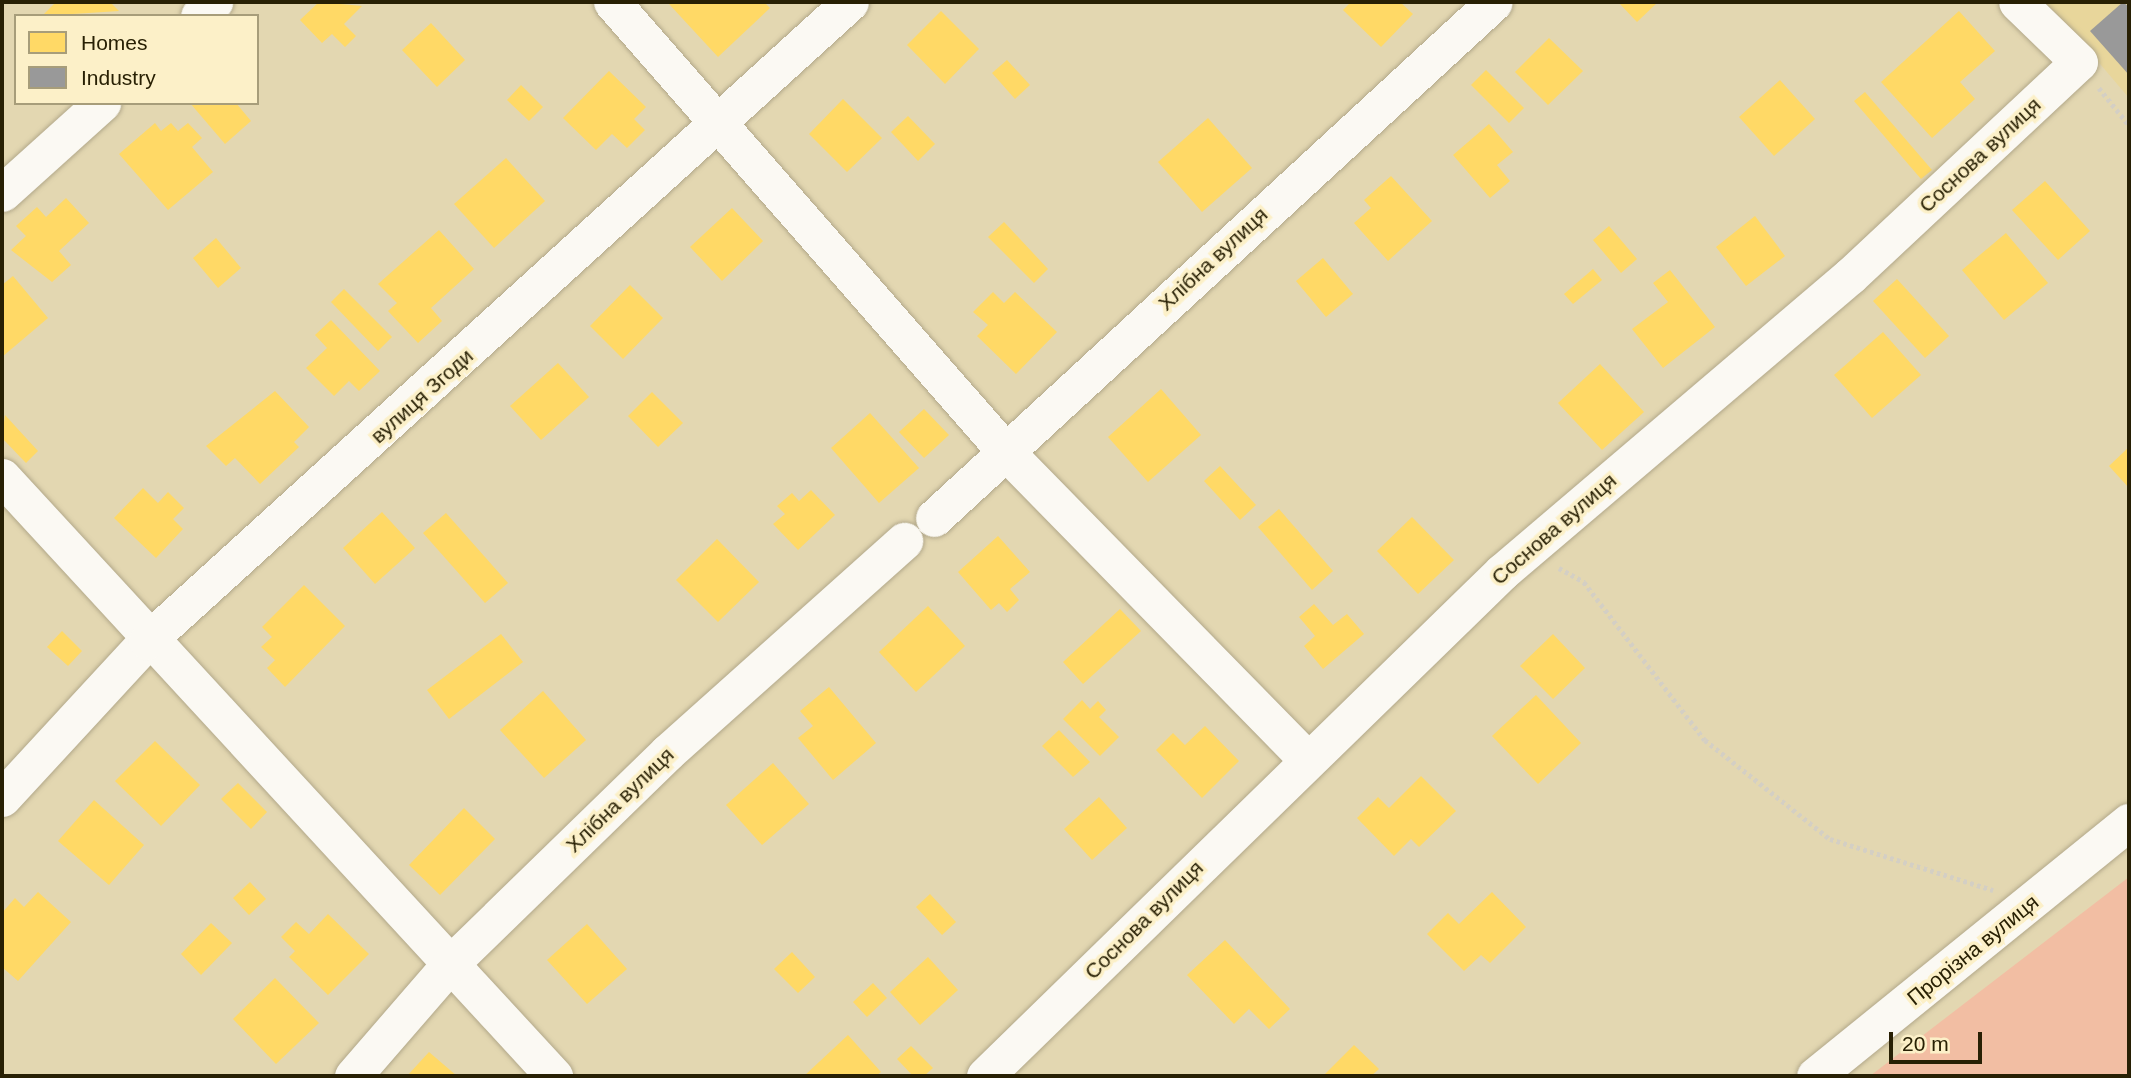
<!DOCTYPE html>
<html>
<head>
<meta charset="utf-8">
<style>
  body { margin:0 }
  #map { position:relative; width:2131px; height:1078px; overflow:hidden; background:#e3d7b1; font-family:Arial,sans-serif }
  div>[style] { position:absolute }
  .built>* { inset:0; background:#e8d69b }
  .green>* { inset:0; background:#f2bea3 }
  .homes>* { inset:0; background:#ffd966 }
  .industry>* { inset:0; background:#999 }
  .path>* { height:4.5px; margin-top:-2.25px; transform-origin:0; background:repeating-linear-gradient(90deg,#d4cfc4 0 3.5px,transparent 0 7px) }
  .roads { filter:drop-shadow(0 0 2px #b2a88a) drop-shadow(0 0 2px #b2a88a) }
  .street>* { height:37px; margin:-18.5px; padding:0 18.5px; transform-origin:18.5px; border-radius:18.5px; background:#fbf9f3 }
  span { translate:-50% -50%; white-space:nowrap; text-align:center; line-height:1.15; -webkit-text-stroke:7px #fcf0c8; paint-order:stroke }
  .street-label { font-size:21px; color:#282004 }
  .frame { position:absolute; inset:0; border:4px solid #282004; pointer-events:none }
  .legend { position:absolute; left:14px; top:14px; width:245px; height:91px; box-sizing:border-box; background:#fcf0c8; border:2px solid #a79d7a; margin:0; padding:9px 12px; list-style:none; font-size:21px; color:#282004 }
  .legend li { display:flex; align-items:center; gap:14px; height:35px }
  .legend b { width:35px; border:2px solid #a79d7a }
  .scale { position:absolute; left:1889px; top:1032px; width:93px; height:32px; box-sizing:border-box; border:4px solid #282004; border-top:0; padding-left:9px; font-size:21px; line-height:24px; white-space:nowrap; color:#282004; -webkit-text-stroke:5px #fcf0c8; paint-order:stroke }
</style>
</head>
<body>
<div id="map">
  <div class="built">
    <i style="clip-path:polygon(2045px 2px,2129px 2px,2129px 98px,2072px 31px)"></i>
  </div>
  <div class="green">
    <i style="clip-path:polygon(2129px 877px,2129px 1076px,1870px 1076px)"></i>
  </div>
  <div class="homes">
    <i style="clip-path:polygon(56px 2px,110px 2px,119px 11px,42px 16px)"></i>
    <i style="clip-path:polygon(319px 2px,362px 6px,344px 24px,356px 36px,345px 47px,332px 34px,322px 43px,300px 20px)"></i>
    <i style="clip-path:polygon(764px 2px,770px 8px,718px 57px,669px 4px)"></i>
    <i style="clip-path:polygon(1351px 2px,1400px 2px,1413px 14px,1381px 47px,1343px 10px)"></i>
    <i style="clip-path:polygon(1618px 2px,1658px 2px,1637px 22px)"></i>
    <i style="clip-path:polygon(941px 11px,979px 49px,945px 84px,907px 45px)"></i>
    <i style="clip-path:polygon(1959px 11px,1995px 51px,1960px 82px,1975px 99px,1932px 138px,1881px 82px)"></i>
    <i style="clip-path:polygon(431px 23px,465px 60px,437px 87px,402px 50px)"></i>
    <i style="clip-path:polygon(1549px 38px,1583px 71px,1548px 105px,1515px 72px)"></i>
    <i style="clip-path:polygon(1007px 60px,1030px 85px,1015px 99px,992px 73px)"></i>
    <i style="clip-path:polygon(1486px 70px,1524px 108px,1509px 123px,1471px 85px)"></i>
    <i style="clip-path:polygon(609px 71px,646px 107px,634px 119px,645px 130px,627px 148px,612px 134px,596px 150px,563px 118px)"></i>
    <i style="clip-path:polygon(1780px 80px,1815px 119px,1774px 156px,1739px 117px)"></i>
    <i style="clip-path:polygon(521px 85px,543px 107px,529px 121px,507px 100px)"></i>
    <i style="clip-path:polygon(1865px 92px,1932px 170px,1921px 179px,1854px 101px)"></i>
    <i style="clip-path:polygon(843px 99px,882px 138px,847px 172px,809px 134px)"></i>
    <i style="clip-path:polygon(190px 103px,236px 103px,251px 121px,225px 144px)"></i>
    <i style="clip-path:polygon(908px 116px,935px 144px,918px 161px,891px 132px)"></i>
    <i style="clip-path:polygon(1208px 118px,1252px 168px,1202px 212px,1158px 162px)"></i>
    <i style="clip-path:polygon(155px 123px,161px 131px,171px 123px,178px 131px,188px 123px,202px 138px,192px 147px,213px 172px,168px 210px,119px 154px)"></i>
    <i style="clip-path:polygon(1489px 124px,1513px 152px,1497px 165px,1510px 181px,1490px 198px,1453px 155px)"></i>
    <i style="clip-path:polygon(506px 158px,545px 201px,494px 248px,454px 204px)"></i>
    <i style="clip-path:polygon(1391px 176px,1432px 221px,1388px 261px,1354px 223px,1371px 208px,1364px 200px)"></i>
    <i style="clip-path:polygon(2045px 181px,2090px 231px,2058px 260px,2012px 210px)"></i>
    <i style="clip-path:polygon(66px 198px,89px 223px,59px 251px,71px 265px,52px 282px,11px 250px,26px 236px,16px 226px,37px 207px,46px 217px)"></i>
    <i style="clip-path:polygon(732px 208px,763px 241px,722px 281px,690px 247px)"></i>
    <i style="clip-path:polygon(1755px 216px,1785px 256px,1746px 286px,1716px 247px)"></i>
    <i style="clip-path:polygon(1004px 222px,1048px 269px,1034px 283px,988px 237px)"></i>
    <i style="clip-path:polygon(1609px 226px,1637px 259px,1621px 273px,1593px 240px)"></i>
    <i style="clip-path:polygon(439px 230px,474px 269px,431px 308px,442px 321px,418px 343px,388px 311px,397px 303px,378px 284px)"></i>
    <i style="clip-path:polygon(2006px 233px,2048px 283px,2004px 320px,1962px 270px)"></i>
    <i style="clip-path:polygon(216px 238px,241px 268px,218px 288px,193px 258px)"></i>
    <i style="clip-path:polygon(1323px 258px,1353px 294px,1326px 317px,1296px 281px)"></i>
    <i style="clip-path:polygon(1593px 269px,1602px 280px,1573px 304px,1564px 294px)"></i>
    <i style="clip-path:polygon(1670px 270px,1715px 327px,1663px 368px,1632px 329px,1668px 302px,1653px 283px)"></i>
    <i style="clip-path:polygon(13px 276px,48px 318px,2px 357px,2px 285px)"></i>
    <i style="clip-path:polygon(1897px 279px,1949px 336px,1925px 358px,1873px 301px)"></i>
    <i style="clip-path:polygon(630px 285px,663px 318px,623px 359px,590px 326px)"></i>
    <i style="clip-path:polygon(344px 289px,392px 337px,378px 351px,331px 302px)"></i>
    <i style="clip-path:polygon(993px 292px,1004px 303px,1015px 292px,1057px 332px,1016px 374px,977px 336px,988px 325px,973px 312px)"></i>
    <i style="clip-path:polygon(331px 320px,380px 371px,359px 391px,349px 381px,334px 396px,306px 368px,327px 348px,315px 335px)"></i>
    <i style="clip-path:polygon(1883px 332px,1921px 375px,1872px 418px,1834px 375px)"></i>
    <i style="clip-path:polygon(558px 363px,589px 397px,541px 440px,510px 406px)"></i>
    <i style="clip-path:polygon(1600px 364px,1644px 412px,1602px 450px,1558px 403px)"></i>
    <i style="clip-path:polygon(1161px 389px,1201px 435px,1148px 482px,1108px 437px)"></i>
    <i style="clip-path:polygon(275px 391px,309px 427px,294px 442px,299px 447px,260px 484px,235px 458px,226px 466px,206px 446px)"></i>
    <i style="clip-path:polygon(652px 392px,683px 423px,658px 447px,628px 416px)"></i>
    <i style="clip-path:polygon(924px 409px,949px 435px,924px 458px,899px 432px)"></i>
    <i style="clip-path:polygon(870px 413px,919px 468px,879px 503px,831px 448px)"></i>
    <i style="clip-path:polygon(5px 415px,38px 451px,26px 463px,2px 438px)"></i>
    <i style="clip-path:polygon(2129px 447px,2129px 488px,2109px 466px)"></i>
    <i style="clip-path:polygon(1220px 466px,1256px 505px,1240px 520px,1204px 481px)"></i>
    <i style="clip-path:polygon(143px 488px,158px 503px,168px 492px,184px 508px,173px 519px,183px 529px,156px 558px,114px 518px)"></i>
    <i style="clip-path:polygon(811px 490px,835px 515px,798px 550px,773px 524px,785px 514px,777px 506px,792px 493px,799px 501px)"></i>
    <i style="clip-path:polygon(1279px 509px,1333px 571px,1312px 590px,1258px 527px)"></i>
    <i style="clip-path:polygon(382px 512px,415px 548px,375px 584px,343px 548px)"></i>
    <i style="clip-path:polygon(446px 513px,508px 583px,485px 603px,423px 533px)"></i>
    <i style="clip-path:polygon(1412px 517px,1454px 560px,1418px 594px,1377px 551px)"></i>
    <i style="clip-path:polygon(998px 536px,1030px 572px,1010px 589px,1019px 600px,1007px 612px,999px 603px,991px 610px,958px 572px)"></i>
    <i style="clip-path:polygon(717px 539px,759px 582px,718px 622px,676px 580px)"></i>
    <i style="clip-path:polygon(304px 585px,345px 626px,285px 687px,267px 668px,275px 660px,261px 647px,272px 637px,262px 627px)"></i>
    <i style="clip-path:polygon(1314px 604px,1333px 625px,1347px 614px,1364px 634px,1323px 669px,1304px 646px,1315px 636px,1299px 617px)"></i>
    <i style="clip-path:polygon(928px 606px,965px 646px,916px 692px,879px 652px)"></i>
    <i style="clip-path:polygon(1120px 609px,1141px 631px,1083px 684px,1063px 662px)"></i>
    <i style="clip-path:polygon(62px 631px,82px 651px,68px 666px,47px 647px)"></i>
    <i style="clip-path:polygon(501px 634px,523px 662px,449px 719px,427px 690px)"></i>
    <i style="clip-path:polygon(1553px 634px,1585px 668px,1553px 699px,1520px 666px)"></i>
    <i style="clip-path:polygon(829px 687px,876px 743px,833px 780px,798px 738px,813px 726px,800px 711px)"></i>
    <i style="clip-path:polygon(543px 691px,586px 740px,544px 778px,500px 730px)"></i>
    <i style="clip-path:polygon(1536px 695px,1581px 743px,1538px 784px,1492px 736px)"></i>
    <i style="clip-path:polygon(1082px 700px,1090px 709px,1098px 701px,1106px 710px,1099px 717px,1119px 737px,1100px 756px,1063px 719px)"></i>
    <i style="clip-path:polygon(1205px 726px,1239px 761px,1202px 798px,1156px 750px,1173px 733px,1185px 745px)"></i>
    <i style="clip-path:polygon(1059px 730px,1090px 762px,1073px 777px,1042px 746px)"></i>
    <i style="clip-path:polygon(155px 741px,200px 785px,161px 826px,115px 781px)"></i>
    <i style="clip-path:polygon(773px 763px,809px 804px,762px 845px,726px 805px)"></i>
    <i style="clip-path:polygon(1421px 776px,1456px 811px,1419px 847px,1411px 839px,1394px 856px,1357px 818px,1378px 797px,1389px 808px)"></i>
    <i style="clip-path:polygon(238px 783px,267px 812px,251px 829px,221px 799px)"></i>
    <i style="clip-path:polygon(1099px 797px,1127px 828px,1092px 860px,1064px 829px)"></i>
    <i style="clip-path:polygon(94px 800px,144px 845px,109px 885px,58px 841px)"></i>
    <i style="clip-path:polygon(464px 808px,495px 839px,440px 895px,409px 865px)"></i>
    <i style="clip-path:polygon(250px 882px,266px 899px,249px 915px,233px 898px)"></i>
    <i style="clip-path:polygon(38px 892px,71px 922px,18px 981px,2px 967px,2px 913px,15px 898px,24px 907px)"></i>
    <i style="clip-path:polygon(1492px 892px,1526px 927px,1490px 963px,1481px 955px,1464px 971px,1427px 934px,1448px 913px,1459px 924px)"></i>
    <i style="clip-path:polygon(930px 894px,956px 922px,942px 935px,916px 907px)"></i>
    <i style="clip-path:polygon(328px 914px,369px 954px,328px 995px,289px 957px,295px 951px,281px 937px,296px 922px,309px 934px)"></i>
    <i style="clip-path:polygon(211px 923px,232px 943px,201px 975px,181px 954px)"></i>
    <i style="clip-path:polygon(587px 924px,627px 969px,587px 1004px,547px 960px)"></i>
    <i style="clip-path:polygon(1225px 940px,1290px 1009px,1269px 1029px,1249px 1009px,1234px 1024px,1187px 975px)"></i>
    <i style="clip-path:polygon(792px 952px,815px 977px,798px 993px,774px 969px)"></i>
    <i style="clip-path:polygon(928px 957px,958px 990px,920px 1025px,890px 992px)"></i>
    <i style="clip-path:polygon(275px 978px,319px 1023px,276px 1064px,233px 1019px)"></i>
    <i style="clip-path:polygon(873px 983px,887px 998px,867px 1017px,853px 1002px)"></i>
    <i style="clip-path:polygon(848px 1035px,881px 1072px,876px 1076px,804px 1076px)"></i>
    <i style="clip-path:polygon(1354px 1045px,1379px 1069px,1371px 1076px,1323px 1076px)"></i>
    <i style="clip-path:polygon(911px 1046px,933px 1068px,924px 1076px,913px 1076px,897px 1059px)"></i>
    <i style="clip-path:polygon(429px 1052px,457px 1076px,407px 1076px)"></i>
  </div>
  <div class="industry">
    <i style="clip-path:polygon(2123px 2px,2129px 7px,2129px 75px,2090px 31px)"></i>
  </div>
  <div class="path">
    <i style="left:2099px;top:88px;width:48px;rotate:51deg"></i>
    <i style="left:1559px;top:568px;width:29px;rotate:29deg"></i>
    <i style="left:1584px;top:582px;width:199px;rotate:52.6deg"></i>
    <i style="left:1705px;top:740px;width:159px;rotate:38.4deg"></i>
    <i style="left:1830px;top:839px;width:171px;rotate:17.4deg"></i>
  </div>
  <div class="roads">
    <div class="street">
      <i style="left:612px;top:2px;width:598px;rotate:48.8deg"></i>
      <i style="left:1006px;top:452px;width:429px;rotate:45.6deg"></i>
      <i style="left:199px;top:16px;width:21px;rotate:-43deg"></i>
      <i style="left:2px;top:193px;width:135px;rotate:-42deg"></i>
      <i style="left:2px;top:477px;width:815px;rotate:47.34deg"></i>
      <i style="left:934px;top:518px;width:761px;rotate:-42.66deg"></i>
      <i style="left:2px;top:798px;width:214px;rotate:-47.3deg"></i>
      <i style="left:147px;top:641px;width:950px;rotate:-42.27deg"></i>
      <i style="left:353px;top:1076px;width:148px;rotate:-49.1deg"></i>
      <i style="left:450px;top:964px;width:304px;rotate:-44.2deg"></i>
      <i style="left:668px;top:752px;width:317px;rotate:-41.8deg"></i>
      <i style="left:985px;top:1076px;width:722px;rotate:-44.27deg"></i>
      <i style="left:1502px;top:572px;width:457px;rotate:-40.4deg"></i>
      <i style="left:1850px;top:276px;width:313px;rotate:-43.1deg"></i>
      <i style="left:2079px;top:62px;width:86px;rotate:-135.9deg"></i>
      <i style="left:1815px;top:1076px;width:404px;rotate:-39deg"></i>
    </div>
  </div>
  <div class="street-label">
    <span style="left:1980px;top:155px;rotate:-43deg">Соснова вулиця</span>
    <span style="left:1213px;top:259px;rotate:-43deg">Хлібна вулиця</span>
    <span style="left:422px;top:396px;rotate:-42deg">вулиця Згоди</span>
    <span style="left:1554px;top:529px;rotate:-41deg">Соснова вулиця</span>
    <span style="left:620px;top:800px;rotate:-44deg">Хлібна вулиця</span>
    <span style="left:1144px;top:920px;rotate:-45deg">Соснова вулиця</span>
    <span style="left:1973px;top:950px;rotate:-39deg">Прорізна вулиця</span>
  </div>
  <div class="frame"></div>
  <ul class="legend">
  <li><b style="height:19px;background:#ffd966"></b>Homes</li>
  <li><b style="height:19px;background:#999"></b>Industry</li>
  </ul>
  <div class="scale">20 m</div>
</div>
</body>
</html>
